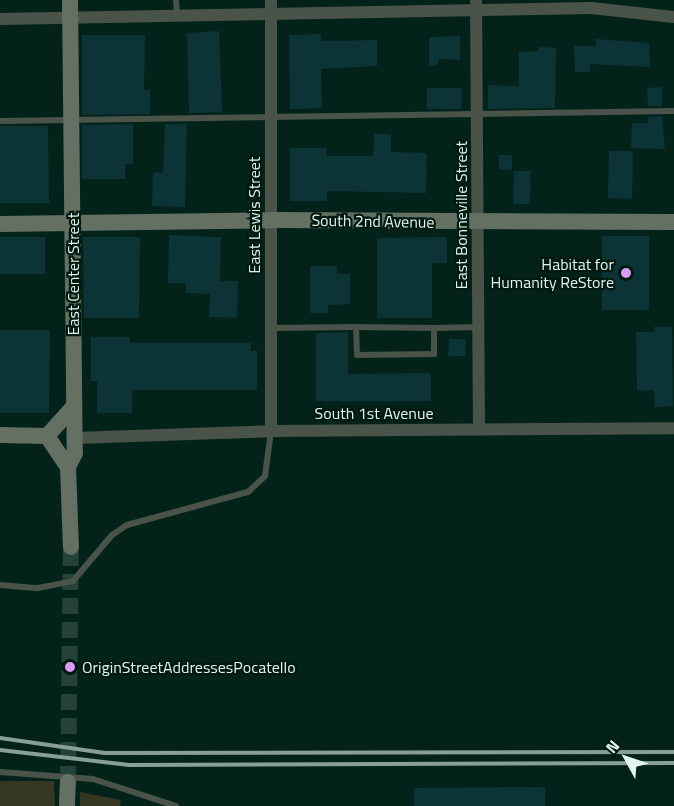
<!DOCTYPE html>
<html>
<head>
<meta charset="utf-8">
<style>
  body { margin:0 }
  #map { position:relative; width:674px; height:806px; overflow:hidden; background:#03231a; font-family:"Titillium Web",sans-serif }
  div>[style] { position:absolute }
  .green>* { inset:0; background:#353720 }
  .building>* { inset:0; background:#0c3335 }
  .secondary-tunnel>* { height:16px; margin-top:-8px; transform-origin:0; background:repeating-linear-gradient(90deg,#24423a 0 16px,transparent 0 24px) }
  .lane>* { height:6px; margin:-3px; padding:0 3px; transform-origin:3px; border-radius:3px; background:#4a5349 }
  .street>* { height:12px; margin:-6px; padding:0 6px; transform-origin:6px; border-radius:6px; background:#4a5349 }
  .secondary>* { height:16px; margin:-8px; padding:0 8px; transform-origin:8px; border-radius:8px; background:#647162 }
  .rail>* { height:4px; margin:-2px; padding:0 2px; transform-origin:2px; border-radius:2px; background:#879f97 }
  .dots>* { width:16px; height:16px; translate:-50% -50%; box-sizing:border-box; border:3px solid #001a11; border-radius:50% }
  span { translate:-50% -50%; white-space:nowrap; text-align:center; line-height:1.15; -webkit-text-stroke:4.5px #001a11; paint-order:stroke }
  .street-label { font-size:16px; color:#e2f4ed }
  .poi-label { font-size:16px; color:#e2f4ed }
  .right { translate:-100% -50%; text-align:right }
  .left { translate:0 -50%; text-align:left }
  .north { position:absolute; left:596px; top:728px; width:60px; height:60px; -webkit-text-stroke:4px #001a11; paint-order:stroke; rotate:310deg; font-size:16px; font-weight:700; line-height:24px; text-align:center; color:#e2f4ed }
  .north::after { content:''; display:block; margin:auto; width:21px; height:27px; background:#e2f4ed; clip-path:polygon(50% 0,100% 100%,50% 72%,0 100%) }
</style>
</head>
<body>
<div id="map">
  <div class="green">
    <i style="clip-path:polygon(0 781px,54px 781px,55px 806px,0 806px)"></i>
    <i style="clip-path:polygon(80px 792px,121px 800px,120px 806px,80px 806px)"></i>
  </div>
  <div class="building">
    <i style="clip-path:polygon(219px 31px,222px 112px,189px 113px,187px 33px)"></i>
    <i style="clip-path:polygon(321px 34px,321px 41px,377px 40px,377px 66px,321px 69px,322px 108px,290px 109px,289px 35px)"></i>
    <i style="clip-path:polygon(82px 35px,145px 35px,144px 90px,150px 90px,150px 114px,82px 115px)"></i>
    <i style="clip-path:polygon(460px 36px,460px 60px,438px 59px,438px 65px,429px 66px,429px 37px)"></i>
    <i style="clip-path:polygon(595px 39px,649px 43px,650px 67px,590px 64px,590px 72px,575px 72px,574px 46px,596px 46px)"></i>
    <i style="clip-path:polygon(539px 47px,556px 48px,555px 108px,488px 109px,488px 85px,519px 86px,519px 52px,539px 51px)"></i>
    <i style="clip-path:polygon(662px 87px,662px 106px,648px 106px,647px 88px)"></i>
    <i style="clip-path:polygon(427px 88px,462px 88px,461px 109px,427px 109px)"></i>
    <i style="clip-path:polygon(662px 116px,665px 149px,631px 148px,632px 123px,648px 123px,648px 117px)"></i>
    <i style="clip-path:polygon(133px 124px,133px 164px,125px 164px,125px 179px,82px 179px,82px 125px)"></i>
    <i style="clip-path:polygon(165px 124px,187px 124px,185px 207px,152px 206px,153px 172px,163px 173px)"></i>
    <i style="clip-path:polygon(0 126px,48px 126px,49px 203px,0 203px)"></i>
    <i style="clip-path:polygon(374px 134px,391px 134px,391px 152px,427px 153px,426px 193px,327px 191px,327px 201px,290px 201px,290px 148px,327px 148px,327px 156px,373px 156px)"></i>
    <i style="clip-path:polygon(609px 151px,633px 151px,632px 199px,608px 198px)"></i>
    <i style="clip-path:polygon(499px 155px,512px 155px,512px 170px,499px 169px)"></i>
    <i style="clip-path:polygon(514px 171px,531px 171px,530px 204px,513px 204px)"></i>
    <i style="clip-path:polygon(169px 235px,221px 237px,220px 281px,238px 281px,237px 318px,209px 317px,210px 294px,186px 293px,186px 283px,168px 283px)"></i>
    <i style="clip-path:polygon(602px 236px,649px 236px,649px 310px,602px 310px)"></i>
    <i style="clip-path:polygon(0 237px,45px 237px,45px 274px,0 274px)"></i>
    <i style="clip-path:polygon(83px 237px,140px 237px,139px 318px,84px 318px)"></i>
    <i style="clip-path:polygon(447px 237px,447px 263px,432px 263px,432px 318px,377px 318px,377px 238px)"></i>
    <i style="clip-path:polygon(310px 266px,337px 266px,337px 274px,350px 274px,350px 304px,328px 305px,328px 313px,310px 313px)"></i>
    <i style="clip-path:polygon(654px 327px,672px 327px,673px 406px,655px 407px,654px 390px,637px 391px,636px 332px,654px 332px)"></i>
    <i style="clip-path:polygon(0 330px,50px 330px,49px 413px,0 413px)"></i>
    <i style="clip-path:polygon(348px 332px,348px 374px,431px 373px,431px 401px,316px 401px,316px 333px)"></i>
    <i style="clip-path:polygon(91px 337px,130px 337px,130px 343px,251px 343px,251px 351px,257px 351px,257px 390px,132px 390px,132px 413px,97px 413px,97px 381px,91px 381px)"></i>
    <i style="clip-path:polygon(449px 339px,466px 339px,465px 356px,448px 356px)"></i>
    <i style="clip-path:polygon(545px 787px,545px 806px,414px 806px,414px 788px)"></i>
  </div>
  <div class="secondary-tunnel">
    <i style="left:68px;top:782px;width:235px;rotate:-89.3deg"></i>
  </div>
  <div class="lane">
    <i style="left:176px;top:0;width:16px;rotate:86deg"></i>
    <i style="left:0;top:121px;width:674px;rotate:-0.85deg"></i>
    <i style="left:271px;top:328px;width:85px;rotate:-0.7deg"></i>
    <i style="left:356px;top:327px;width:78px;rotate:0.7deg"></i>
    <i style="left:434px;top:328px;width:26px;rotate:90deg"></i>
    <i style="left:434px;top:354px;width:77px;rotate:179.3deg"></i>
    <i style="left:357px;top:355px;width:28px;rotate:-92deg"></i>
    <i style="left:434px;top:328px;width:44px;rotate:-1.3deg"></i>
    <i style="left:0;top:585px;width:38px;rotate:5deg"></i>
    <i style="left:38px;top:588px;width:36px;rotate:-11deg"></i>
    <i style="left:73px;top:581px;width:60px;rotate:-49.7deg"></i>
    <i style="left:112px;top:535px;width:18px;rotate:-34deg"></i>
    <i style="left:127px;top:525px;width:125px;rotate:-15.3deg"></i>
    <i style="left:248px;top:492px;width:23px;rotate:-43deg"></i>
    <i style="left:265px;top:476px;width:45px;rotate:-82.4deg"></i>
    <i style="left:0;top:772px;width:93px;rotate:4.3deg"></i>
    <i style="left:93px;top:779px;width:87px;rotate:18deg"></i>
  </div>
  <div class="street">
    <i style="left:476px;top:0;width:429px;rotate:89.6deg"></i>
    <i style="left:0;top:19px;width:591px;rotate:-1.07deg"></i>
    <i style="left:591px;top:8px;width:83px;rotate:6.2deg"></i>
    <i style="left:271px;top:431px;width:431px;rotate:-90deg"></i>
    <i style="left:75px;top:438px;width:196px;rotate:-2deg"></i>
    <i style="left:271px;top:431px;width:403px;rotate:-0.4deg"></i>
  </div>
  <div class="secondary">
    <i style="left:70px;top:0;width:453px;rotate:89.4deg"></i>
    <i style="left:75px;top:453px;width:16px;rotate:117deg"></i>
    <i style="left:68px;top:467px;width:80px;rotate:87.9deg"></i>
    <i style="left:0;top:224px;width:271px;rotate:-0.8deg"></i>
    <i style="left:271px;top:220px;width:403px;rotate:0.3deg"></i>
    <i style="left:0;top:435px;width:47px;rotate:1.2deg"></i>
    <i style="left:47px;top:436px;width:37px;rotate:56deg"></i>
    <i style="left:47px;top:436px;width:40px;rotate:-48deg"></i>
    <i style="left:67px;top:806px;width:24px;rotate:-88deg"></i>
  </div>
  <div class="rail">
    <i style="left:0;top:738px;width:106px;rotate:8.1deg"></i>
    <i style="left:105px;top:753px;width:569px;rotate:-0.1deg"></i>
    <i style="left:0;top:750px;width:130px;rotate:6.6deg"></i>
    <i style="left:129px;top:765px;width:545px;rotate:-0.21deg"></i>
  </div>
  <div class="dots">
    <i style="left:626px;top:273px;background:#da9af6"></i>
    <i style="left:70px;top:667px;background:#da9af6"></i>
  </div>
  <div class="street-label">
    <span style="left:254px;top:215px;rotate:-90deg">East Lewis Street</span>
    <span style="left:461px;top:215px;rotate:-90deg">East Bonneville Street</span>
    <span style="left:373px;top:221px;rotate:1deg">South 2nd Avenue</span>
    <span style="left:73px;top:274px;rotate:-90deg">East Center Street</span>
    <span style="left:374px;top:413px">South 1st Avenue</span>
  </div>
  <div class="poi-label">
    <span class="right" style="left:614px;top:273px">Habitat for<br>Humanity ReStore</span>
    <span class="left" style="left:82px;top:667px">OriginStreetAddressesPocatello</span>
  </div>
  <div class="north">N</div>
</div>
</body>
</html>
